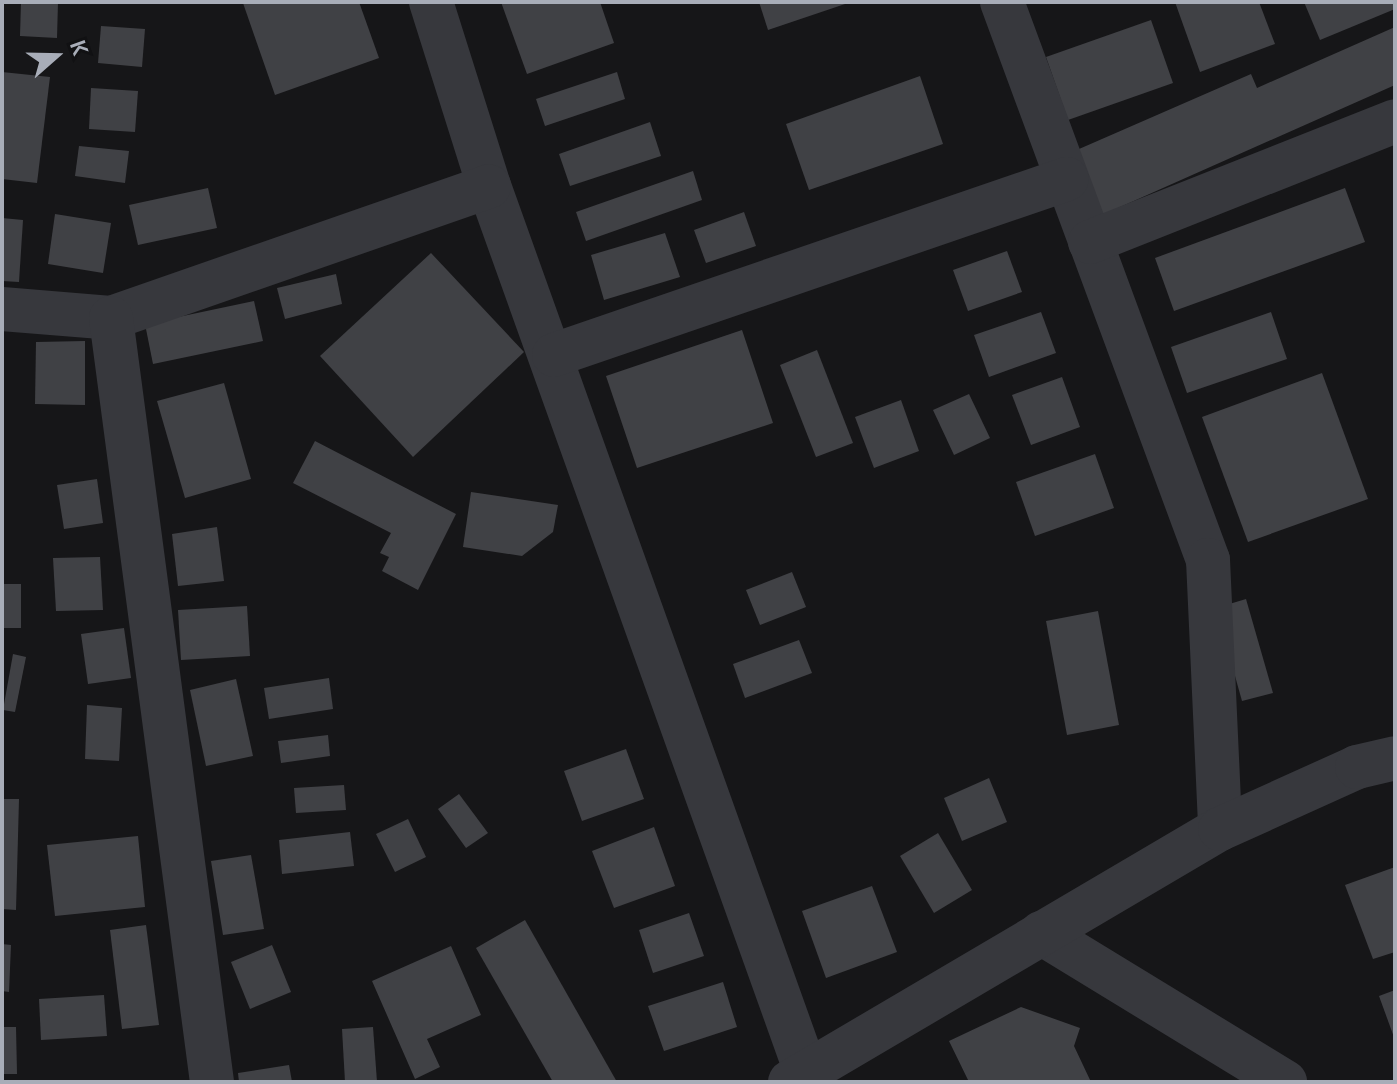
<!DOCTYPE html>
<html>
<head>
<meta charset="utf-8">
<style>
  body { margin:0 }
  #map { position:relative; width:1397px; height:1084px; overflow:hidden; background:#161618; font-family:Cabin,sans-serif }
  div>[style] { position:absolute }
  .building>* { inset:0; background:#404145 }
  .minor>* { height:44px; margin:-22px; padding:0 22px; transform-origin:22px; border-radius:22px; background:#37383d }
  span { translate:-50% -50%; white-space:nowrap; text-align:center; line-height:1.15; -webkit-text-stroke:7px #111113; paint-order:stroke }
  .frame { position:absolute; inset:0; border:4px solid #a8adb8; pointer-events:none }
  .north { position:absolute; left:16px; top:16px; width:80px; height:80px; -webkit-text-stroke:6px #111113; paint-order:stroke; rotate:70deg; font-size:22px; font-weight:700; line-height:32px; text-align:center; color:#a8adb8 }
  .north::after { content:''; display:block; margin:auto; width:28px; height:36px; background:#a8adb8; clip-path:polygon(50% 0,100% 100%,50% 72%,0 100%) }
</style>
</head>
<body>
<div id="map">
  <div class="building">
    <i style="clip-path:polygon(21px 2px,58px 2px,57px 38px,20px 36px)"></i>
    <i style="clip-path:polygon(359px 2px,379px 58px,275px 95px,243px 3px)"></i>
    <i style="clip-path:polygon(501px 2px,600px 2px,614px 43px,527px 74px)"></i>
    <i style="clip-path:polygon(759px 2px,848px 2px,848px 3px,768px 30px)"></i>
    <i style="clip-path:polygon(1175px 2px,1259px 2px,1275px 44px,1200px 72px)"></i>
    <i style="clip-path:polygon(1304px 2px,1395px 2px,1395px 9px,1320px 40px)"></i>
    <i style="clip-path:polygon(1151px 20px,1173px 83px,1068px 120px,1046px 57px)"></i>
    <i style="clip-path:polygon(101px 26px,145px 29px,142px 67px,98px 63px)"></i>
    <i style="clip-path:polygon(1395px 27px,1395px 85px,1091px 220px,1063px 156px,1251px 74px,1257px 88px)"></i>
    <i style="clip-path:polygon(2px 72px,50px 77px,37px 183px,2px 179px)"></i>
    <i style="clip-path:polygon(617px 72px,625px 99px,545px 126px,536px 99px)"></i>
    <i style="clip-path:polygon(920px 76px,943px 144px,809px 190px,786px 124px)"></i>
    <i style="clip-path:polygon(91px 88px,138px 91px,135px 132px,89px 129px)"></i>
    <i style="clip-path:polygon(650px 122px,661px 156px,570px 186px,559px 154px)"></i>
    <i style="clip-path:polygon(79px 146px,129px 151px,125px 183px,75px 176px)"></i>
    <i style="clip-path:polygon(693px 171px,702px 200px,586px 241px,576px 212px)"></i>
    <i style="clip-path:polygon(208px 188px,217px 228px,138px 245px,129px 205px)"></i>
    <i style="clip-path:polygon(1345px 188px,1365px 242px,1174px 311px,1155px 258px)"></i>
    <i style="clip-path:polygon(744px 212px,756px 246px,706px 263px,694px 230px)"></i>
    <i style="clip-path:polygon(55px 214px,111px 223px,103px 273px,48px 264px)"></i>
    <i style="clip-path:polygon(2px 218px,23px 220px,19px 282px,2px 281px)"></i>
    <i style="clip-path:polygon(665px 233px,680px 277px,604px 300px,591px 255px)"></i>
    <i style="clip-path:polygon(1007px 251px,1022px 292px,968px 311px,953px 270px)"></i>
    <i style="clip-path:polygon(431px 253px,524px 352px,413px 457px,320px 356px)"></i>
    <i style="clip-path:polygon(336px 274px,342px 304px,285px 319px,277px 288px)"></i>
    <i style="clip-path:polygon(254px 301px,263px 341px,153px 364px,145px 324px)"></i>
    <i style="clip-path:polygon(1041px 312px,1056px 353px,989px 377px,974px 335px)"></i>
    <i style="clip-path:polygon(1271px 312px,1287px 359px,1187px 393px,1171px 347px)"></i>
    <i style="clip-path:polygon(742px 330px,773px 423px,637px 468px,606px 376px)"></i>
    <i style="clip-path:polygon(85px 341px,85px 405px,35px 404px,36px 342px)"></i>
    <i style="clip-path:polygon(817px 350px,853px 443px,816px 457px,780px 365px)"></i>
    <i style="clip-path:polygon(1322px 373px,1368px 499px,1248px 542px,1202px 417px)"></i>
    <i style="clip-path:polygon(1062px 377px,1080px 427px,1031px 445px,1012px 395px)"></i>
    <i style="clip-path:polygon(224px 383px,251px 479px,185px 498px,157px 401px)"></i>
    <i style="clip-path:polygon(969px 394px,990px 438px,954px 455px,933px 410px)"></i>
    <i style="clip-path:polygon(901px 400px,919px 451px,874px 468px,855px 417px)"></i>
    <i style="clip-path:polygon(315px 441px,456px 514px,418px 590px,382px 571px,389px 557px,380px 553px,391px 533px,293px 483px)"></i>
    <i style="clip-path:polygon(1095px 454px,1114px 508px,1035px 536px,1016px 482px)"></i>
    <i style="clip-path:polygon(97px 479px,103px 523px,64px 529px,57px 485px)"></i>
    <i style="clip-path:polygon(471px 492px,558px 505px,553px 532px,522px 556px,463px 547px)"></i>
    <i style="clip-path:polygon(217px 527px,224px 581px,178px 586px,172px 534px)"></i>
    <i style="clip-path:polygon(100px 557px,103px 610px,56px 611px,53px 558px)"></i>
    <i style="clip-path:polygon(792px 572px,806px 607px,760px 625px,746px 590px)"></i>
    <i style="clip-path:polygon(2px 584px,21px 584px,21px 628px,2px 628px)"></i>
    <i style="clip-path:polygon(1246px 599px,1273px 693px,1242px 701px,1216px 608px)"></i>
    <i style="clip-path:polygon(247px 606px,250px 656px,181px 660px,178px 610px)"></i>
    <i style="clip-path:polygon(1098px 611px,1119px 725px,1067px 735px,1046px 621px)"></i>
    <i style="clip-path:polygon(124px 628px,131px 678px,88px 684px,81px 634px)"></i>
    <i style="clip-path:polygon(799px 640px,812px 673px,745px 698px,733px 664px)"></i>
    <i style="clip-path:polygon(13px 654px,26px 657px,15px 712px,3px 710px)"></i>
    <i style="clip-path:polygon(329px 678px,333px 709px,269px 719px,264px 688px)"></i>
    <i style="clip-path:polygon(236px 679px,253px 756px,206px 766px,190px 690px)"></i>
    <i style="clip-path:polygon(87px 705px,122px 708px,119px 761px,85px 759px)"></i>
    <i style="clip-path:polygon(328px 735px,330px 756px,281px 763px,278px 741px)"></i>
    <i style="clip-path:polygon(626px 749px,644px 799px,582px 821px,564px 771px)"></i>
    <i style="clip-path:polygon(989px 778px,1007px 822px,962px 841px,944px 798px)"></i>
    <i style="clip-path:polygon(344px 785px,346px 810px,296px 813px,294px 788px)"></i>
    <i style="clip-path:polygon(459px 794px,488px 833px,466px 848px,438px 809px)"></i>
    <i style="clip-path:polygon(2px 799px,19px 799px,16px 910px,2px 909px)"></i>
    <i style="clip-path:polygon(408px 819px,426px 857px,395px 872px,376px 834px)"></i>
    <i style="clip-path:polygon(654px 827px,675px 886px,614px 908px,592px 851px)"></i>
    <i style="clip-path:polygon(350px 832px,354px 866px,282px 874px,279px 840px)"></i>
    <i style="clip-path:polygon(938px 833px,972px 890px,934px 913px,900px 856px)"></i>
    <i style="clip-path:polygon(138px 836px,145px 907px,55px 916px,47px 845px)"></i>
    <i style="clip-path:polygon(251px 855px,264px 929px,223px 935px,211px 861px)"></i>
    <i style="clip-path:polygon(1395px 867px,1395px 952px,1373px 959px,1345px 885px)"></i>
    <i style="clip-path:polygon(872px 886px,897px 952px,826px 978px,802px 911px)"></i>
    <i style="clip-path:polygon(689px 913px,704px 956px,653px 973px,639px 930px)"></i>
    <i style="clip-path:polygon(525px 920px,617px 1082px,553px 1082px,476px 948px)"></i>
    <i style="clip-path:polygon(146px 925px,159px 1025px,122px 1029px,110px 930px)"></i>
    <i style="clip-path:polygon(2px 944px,11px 945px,9px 992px,2px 991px)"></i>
    <i style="clip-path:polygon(272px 945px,291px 992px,250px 1009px,231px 962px)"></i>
    <i style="clip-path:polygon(451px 946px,481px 1015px,427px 1039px,440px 1067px,415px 1079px,372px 981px)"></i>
    <i style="clip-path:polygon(723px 982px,737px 1027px,664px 1051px,648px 1006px)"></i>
    <i style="clip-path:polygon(1395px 990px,1395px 1040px,1379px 996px)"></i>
    <i style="clip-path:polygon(104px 995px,107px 1036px,41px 1040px,39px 999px)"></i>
    <i style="clip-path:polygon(1021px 1007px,1080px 1028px,1074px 1046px,1091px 1082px,969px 1082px,949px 1041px)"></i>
    <i style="clip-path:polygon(2px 1027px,16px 1027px,17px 1074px,2px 1074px)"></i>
    <i style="clip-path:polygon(373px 1027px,377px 1082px,345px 1082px,342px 1029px)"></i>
    <i style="clip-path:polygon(289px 1065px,292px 1082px,239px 1082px,238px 1073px)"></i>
  </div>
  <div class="minor">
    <i style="left:431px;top:2px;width:193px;rotate:72.5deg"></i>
    <i style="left:489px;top:186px;width:941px;rotate:70.31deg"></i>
    <i style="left:1002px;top:2px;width:595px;rotate:69.74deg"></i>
    <i style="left:1208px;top:560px;width:269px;rotate:87.4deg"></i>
    <i style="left:1090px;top:242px;width:328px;rotate:-21.6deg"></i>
    <i style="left:2px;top:309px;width:109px;rotate:4.7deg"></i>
    <i style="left:111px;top:318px;width:400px;rotate:-19.2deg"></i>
    <i style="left:111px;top:318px;width:771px;rotate:82.47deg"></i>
    <i style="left:554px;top:355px;width:542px;rotate:-18.94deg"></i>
    <i style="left:1041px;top:933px;width:286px;rotate:31.4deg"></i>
    <i style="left:790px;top:1082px;width:499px;rotate:-30.5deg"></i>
    <i style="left:1220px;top:829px;width:150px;rotate:-24.3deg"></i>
    <i style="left:1357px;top:767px;width:39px;rotate:-13deg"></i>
  </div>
  <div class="frame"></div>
  <div class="north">K</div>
</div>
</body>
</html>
